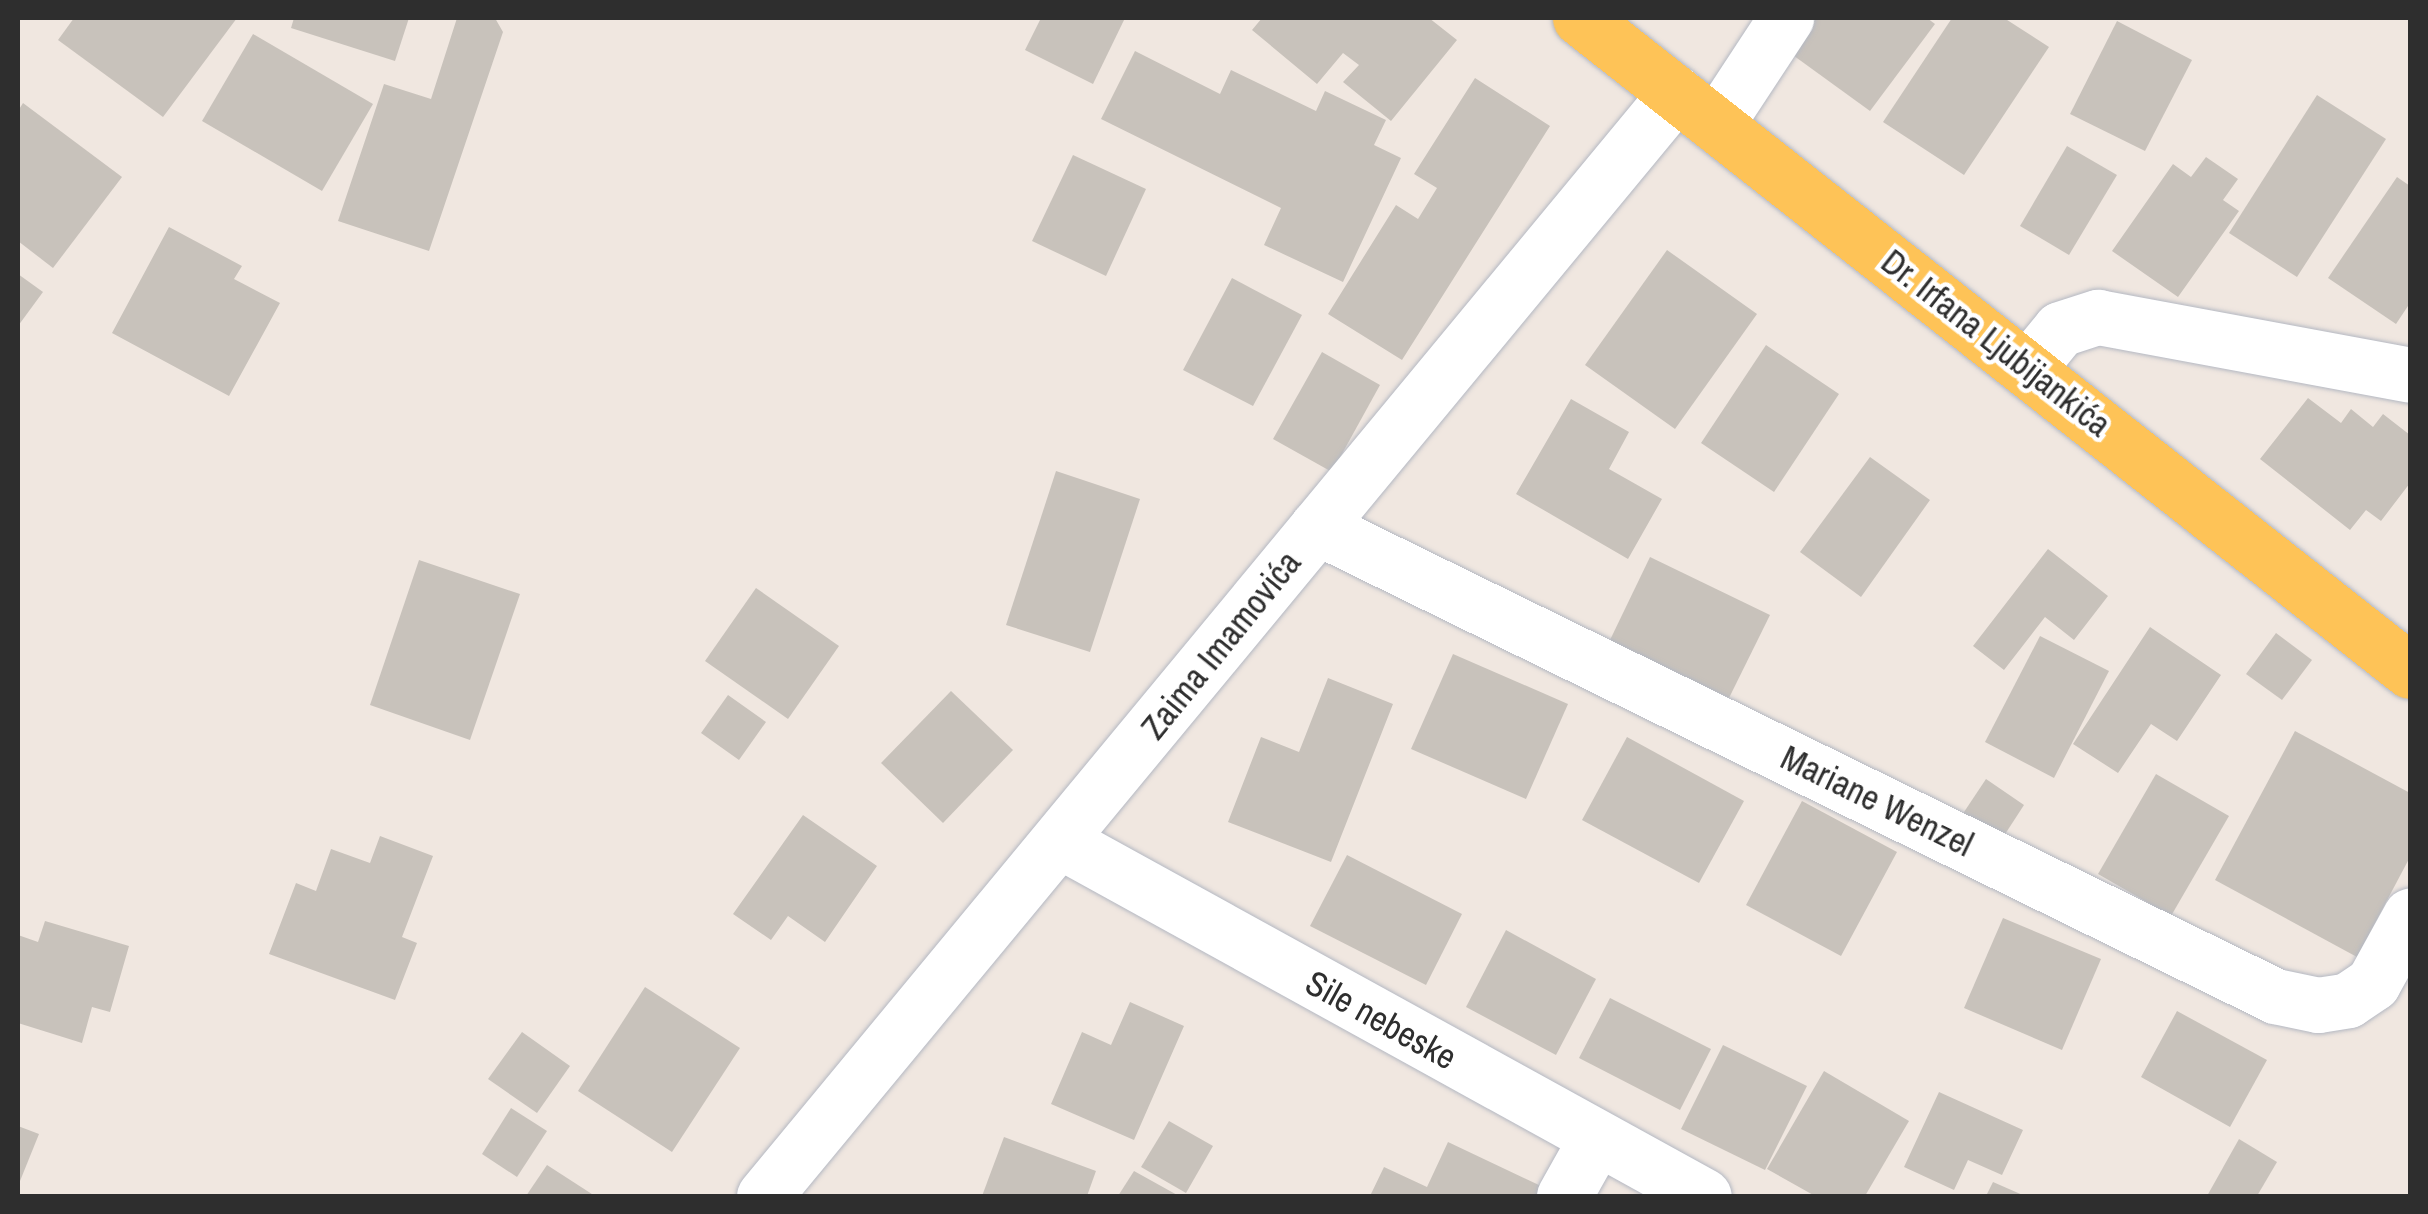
<!DOCTYPE html>
<html>
<head>
<meta charset="utf-8">
<style>
  body { margin:0 }
  #map { position:relative; width:2428px; height:1214px; overflow:hidden; background:#f0e7e0; font-family:"Archivo Narrow",sans-serif }
  div>[style] { position:absolute }
  .building>* { inset:0; background:#c8c2bb }
  .roads { filter:drop-shadow(0 0 2px #b4b8c2) drop-shadow(0 0 2px #b4b8c2) }
  .minor>* { height:55px; margin:-27.5px; padding:0 27.5px; transform-origin:27.5px; border-radius:27.5px; background:#fff }
  .major>* { height:55px; margin:-27.5px; padding:0 27.5px; transform-origin:27.5px; border-radius:27.5px; background:#fec357 }
  span { translate:-50% -50%; white-space:nowrap; text-align:center; line-height:1.15; -webkit-text-stroke:9px #fff; paint-order:stroke }
  .street-label { font-size:35px; color:#2e2e2e }
  .frame { position:absolute; inset:0; border:20px solid #2e2e2e; pointer-events:none }
</style>
</head>
<body>
<div id="map">
  <div class="building">
    <i style="clip-path:polygon(74px 18px,237px 18px,163px 117px,58px 40px)"></i>
    <i style="clip-path:polygon(294px 18px,409px 18px,395px 61px,291px 28px)"></i>
    <i style="clip-path:polygon(457px 18px,495px 18px,503px 32px,429px 251px,338px 221px,384px 84px,431px 99px)"></i>
    <i style="clip-path:polygon(1041px 18px,1125px 18px,1093px 84px,1025px 50px)"></i>
    <i style="clip-path:polygon(1262px 18px,1429px 18px,1457px 40px,1391px 121px,1343px 82px,1359px 65px,1343px 53px,1317px 84px,1252px 30px)"></i>
    <i style="clip-path:polygon(1816px 18px,1927px 18px,1935px 24px,1870px 111px,1790px 53px)"></i>
    <i style="clip-path:polygon(1952px 18px,2004px 18px,2049px 47px,1964px 175px,1883px 122px)"></i>
    <i style="clip-path:polygon(2117px 21px,2192px 60px,2145px 151px,2070px 114px)"></i>
    <i style="clip-path:polygon(253px 34px,373px 104px,322px 191px,202px 121px)"></i>
    <i style="clip-path:polygon(1135px 51px,1220px 94px,1231px 70px,1316px 111px,1325px 91px,1386px 120px,1374px 145px,1401px 158px,1343px 282px,1264px 245px,1281px 208px,1101px 119px)"></i>
    <i style="clip-path:polygon(1475px 78px,1550px 126px,1402px 360px,1328px 314px,1396px 205px,1418px 219px,1437px 188px,1414px 174px)"></i>
    <i style="clip-path:polygon(2317px 95px,2386px 139px,2297px 277px,2229px 233px)"></i>
    <i style="clip-path:polygon(23px 103px,122px 177px,53px 268px,18px 241px,18px 111px)"></i>
    <i style="clip-path:polygon(2067px 146px,2117px 175px,2069px 255px,2020px 226px)"></i>
    <i style="clip-path:polygon(1073px 155px,1146px 189px,1106px 276px,1032px 241px)"></i>
    <i style="clip-path:polygon(2206px 157px,2238px 179px,2223px 200px,2239px 211px,2178px 297px,2112px 251px,2173px 164px,2191px 177px)"></i>
    <i style="clip-path:polygon(2397px 177px,2410px 186px,2410px 303px,2396px 324px,2328px 278px)"></i>
    <i style="clip-path:polygon(169px 227px,242px 266px,234px 279px,280px 303px,229px 396px,112px 333px)"></i>
    <i style="clip-path:polygon(1667px 250px,1757px 314px,1675px 429px,1585px 365px)"></i>
    <i style="clip-path:polygon(18px 274px,43px 292px,18px 326px)"></i>
    <i style="clip-path:polygon(1232px 278px,1302px 315px,1253px 406px,1183px 370px)"></i>
    <i style="clip-path:polygon(1766px 345px,1839px 394px,1774px 492px,1701px 443px)"></i>
    <i style="clip-path:polygon(1322px 352px,1380px 385px,1332px 472px,1273px 439px)"></i>
    <i style="clip-path:polygon(2308px 398px,2341px 423px,2351px 409px,2373px 427px,2383px 414px,2410px 435px,2410px 483px,2381px 521px,2366px 510px,2350px 530px,2260px 459px)"></i>
    <i style="clip-path:polygon(1571px 399px,1629px 432px,1609px 469px,1662px 499px,1628px 559px,1516px 494px)"></i>
    <i style="clip-path:polygon(1870px 457px,1930px 500px,1861px 597px,1800px 552px)"></i>
    <i style="clip-path:polygon(1056px 471px,1140px 499px,1090px 652px,1006px 625px)"></i>
    <i style="clip-path:polygon(2048px 549px,2108px 596px,2074px 640px,2045px 617px,2004px 670px,1973px 646px)"></i>
    <i style="clip-path:polygon(1650px 557px,1770px 615px,1729px 698px,1610px 640px)"></i>
    <i style="clip-path:polygon(419px 560px,520px 594px,470px 740px,370px 705px)"></i>
    <i style="clip-path:polygon(756px 588px,839px 646px,788px 719px,705px 661px)"></i>
    <i style="clip-path:polygon(2150px 627px,2221px 675px,2177px 741px,2151px 724px,2118px 773px,2073px 744px)"></i>
    <i style="clip-path:polygon(2276px 633px,2312px 660px,2282px 700px,2246px 674px)"></i>
    <i style="clip-path:polygon(2040px 636px,2109px 671px,2054px 778px,1985px 742px)"></i>
    <i style="clip-path:polygon(1453px 654px,1568px 704px,1526px 799px,1411px 749px)"></i>
    <i style="clip-path:polygon(1328px 678px,1393px 704px,1331px 862px,1228px 822px,1261px 737px,1299px 752px)"></i>
    <i style="clip-path:polygon(951px 691px,1013px 750px,943px 823px,881px 763px)"></i>
    <i style="clip-path:polygon(728px 695px,766px 722px,739px 760px,701px 733px)"></i>
    <i style="clip-path:polygon(2295px 731px,2410px 793px,2410px 857px,2357px 957px,2215px 880px)"></i>
    <i style="clip-path:polygon(1627px 737px,1744px 801px,1699px 883px,1582px 820px)"></i>
    <i style="clip-path:polygon(2156px 774px,2229px 816px,2171px 916px,2098px 874px)"></i>
    <i style="clip-path:polygon(1986px 779px,2024px 805px,1998px 845px,1958px 821px)"></i>
    <i style="clip-path:polygon(1802px 801px,1897px 852px,1841px 956px,1746px 905px)"></i>
    <i style="clip-path:polygon(803px 815px,877px 866px,825px 942px,788px 916px,771px 940px,733px 914px)"></i>
    <i style="clip-path:polygon(380px 836px,433px 856px,402px 937px,417px 943px,395px 1000px,269px 954px,296px 883px,316px 891px,331px 849px,370px 863px)"></i>
    <i style="clip-path:polygon(1347px 855px,1462px 914px,1426px 985px,1310px 926px)"></i>
    <i style="clip-path:polygon(2003px 918px,2101px 959px,2062px 1050px,1964px 1008px)"></i>
    <i style="clip-path:polygon(45px 921px,129px 946px,110px 1012px,92px 1007px,82px 1043px,18px 1023px,18px 935px,38px 942px)"></i>
    <i style="clip-path:polygon(1506px 930px,1596px 979px,1556px 1055px,1466px 1007px)"></i>
    <i style="clip-path:polygon(645px 987px,740px 1048px,672px 1152px,578px 1091px)"></i>
    <i style="clip-path:polygon(1610px 998px,1711px 1049px,1680px 1110px,1579px 1058px)"></i>
    <i style="clip-path:polygon(1130px 1002px,1184px 1026px,1134px 1140px,1051px 1104px,1082px 1032px,1111px 1045px)"></i>
    <i style="clip-path:polygon(2177px 1011px,2267px 1060px,2230px 1127px,2141px 1077px)"></i>
    <i style="clip-path:polygon(522px 1032px,570px 1066px,537px 1113px,488px 1079px)"></i>
    <i style="clip-path:polygon(1723px 1045px,1807px 1086px,1765px 1170px,1681px 1129px)"></i>
    <i style="clip-path:polygon(1824px 1071px,1909px 1121px,1865px 1196px,1815px 1196px,1767px 1169px)"></i>
    <i style="clip-path:polygon(1939px 1092px,2023px 1130px,2002px 1175px,1968px 1160px,1954px 1190px,1904px 1167px)"></i>
    <i style="clip-path:polygon(511px 1108px,547px 1131px,517px 1177px,482px 1154px)"></i>
    <i style="clip-path:polygon(1169px 1121px,1213px 1146px,1186px 1193px,1141px 1167px)"></i>
    <i style="clip-path:polygon(18px 1126px,39px 1134px,18px 1186px)"></i>
    <i style="clip-path:polygon(1004px 1137px,1096px 1171px,1087px 1196px,982px 1196px)"></i>
    <i style="clip-path:polygon(2239px 1139px,2277px 1162px,2257px 1196px,2207px 1196px)"></i>
    <i style="clip-path:polygon(1448px 1142px,1541px 1186px,1536px 1196px,1370px 1196px,1384px 1167px,1427px 1187px)"></i>
    <i style="clip-path:polygon(547px 1165px,595px 1196px,526px 1196px)"></i>
    <i style="clip-path:polygon(1134px 1171px,1179px 1196px,1118px 1196px)"></i>
    <i style="clip-path:polygon(1993px 1182px,2025px 1196px,1986px 1196px)"></i>
  </div>
  <div class="roads">
    <div class="minor">
      <i style="left:1717px;top:123px;width:126px;rotate:-56.7deg"></i>
      <i style="left:2028px;top:368px;width:50px;rotate:-50.6deg"></i>
      <i style="left:2060px;top:329px;width:40px;rotate:-18deg"></i>
      <i style="left:2098px;top:317px;width:317px;rotate:10.5deg"></i>
      <i style="left:1317px;top:527px;width:1067px;rotate:26.08deg"></i>
      <i style="left:2275px;top:996px;width:44px;rotate:11.8deg"></i>
      <i style="left:2318px;top:1005px;width:30px;rotate:-9deg"></i>
      <i style="left:2348px;top:1000px;width:30px;rotate:-34deg"></i>
      <i style="left:2373px;top:983px;width:77px;rotate:-61.1deg"></i>
      <i style="left:1060px;top:841px;width:735px;rotate:28.87deg"></i>
      <i style="left:764px;top:1196px;width:1431px;rotate:-50.41deg"></i>
      <i style="left:1564px;top:1196px;width:65px;rotate:-60.7deg"></i>
    </div>
    <div class="major">
      <i style="left:1580px;top:18px;width:1056px;rotate:38.19deg"></i>
    </div>
  </div>
  <div class="street-label">
    <span style="left:1996px;top:343px;rotate:38deg">Dr. Irfana Ljubijankića</span>
    <span style="left:1221px;top:645px;rotate:-51deg">Zaima Imamovića</span>
    <span style="left:1877px;top:801px;rotate:26deg">Mariane Wenzel</span>
    <span style="left:1381px;top:1020px;rotate:29deg">Sile nebeske</span>
  </div>
  <div class="frame"></div>
</div>
</body>
</html>
